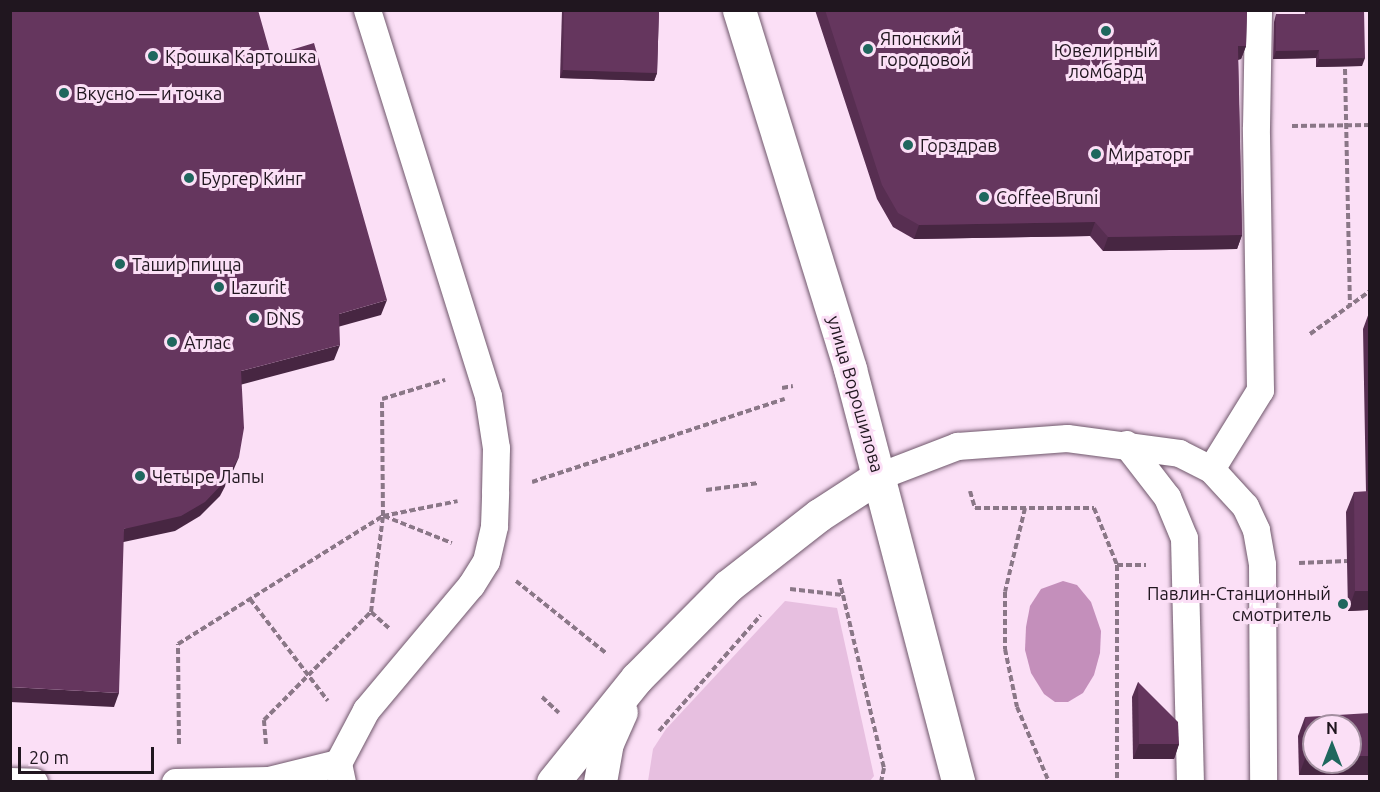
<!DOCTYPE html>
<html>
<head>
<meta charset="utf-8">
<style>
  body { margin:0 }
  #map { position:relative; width:1380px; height:792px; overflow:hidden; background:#fbdff6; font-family:Ubuntu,sans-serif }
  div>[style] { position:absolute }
  .green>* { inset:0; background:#e7bfe0 }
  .water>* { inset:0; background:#c48fbb }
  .path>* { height:4px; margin-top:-2px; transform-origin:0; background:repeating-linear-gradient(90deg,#8a7787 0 6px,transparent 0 9px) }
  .roads { filter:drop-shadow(0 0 2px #6f576b) drop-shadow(0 0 2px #6f576b) }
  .service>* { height:27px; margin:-13.5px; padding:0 13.5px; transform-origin:13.5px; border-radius:13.5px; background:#fff }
  .tertiary>* { height:33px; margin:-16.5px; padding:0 16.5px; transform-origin:16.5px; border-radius:16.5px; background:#fff }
  .secondary>* { height:33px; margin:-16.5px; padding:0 16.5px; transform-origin:16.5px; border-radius:16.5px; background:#fff }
  .wall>* { inset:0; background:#572e51 }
  .shaded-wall>* { inset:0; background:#472642 }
  .building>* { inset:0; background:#65365e }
  .dots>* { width:16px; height:16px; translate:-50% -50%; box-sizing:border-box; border:3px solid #fbdff6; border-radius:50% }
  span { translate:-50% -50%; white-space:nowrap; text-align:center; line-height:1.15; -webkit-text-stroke:6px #fbdff6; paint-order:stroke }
  .poi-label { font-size:18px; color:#20161f }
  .left { translate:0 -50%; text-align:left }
  .right { translate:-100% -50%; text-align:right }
  .street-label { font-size:18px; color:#20161f }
  .frame { position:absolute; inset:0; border:12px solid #20161f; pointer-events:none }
  .north { position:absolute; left:1302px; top:714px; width:60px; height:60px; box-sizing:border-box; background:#fbdff6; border:2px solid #a38fa0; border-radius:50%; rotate:0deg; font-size:16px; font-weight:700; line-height:24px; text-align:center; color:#20161f }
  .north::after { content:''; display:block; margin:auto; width:21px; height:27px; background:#1f675e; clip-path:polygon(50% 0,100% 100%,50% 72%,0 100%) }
  .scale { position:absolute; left:18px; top:747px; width:136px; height:27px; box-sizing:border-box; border:3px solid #20161f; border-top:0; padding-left:8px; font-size:18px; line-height:21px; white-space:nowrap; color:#20161f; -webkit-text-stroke:4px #fbdff6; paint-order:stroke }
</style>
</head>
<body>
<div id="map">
  <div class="green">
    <i style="clip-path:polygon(785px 601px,837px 608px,874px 776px,870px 781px,648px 781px,653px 749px,666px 729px)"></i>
  </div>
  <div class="water">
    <i style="clip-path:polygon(1063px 581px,1077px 585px,1091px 602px,1101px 631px,1100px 653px,1094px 675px,1083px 693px,1068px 702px,1055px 702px,1044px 694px,1031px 673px,1025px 650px,1026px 627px,1030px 606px,1041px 589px)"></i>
  </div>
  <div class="path">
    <i style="left:1345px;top:69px;width:237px;rotate:88.8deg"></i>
    <i style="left:1292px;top:126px;width:78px;rotate:-0.7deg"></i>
    <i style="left:1310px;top:334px;width:74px;rotate:-35.6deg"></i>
    <i style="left:782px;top:388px;width:11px;rotate:-10deg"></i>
    <i style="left:532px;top:482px;width:266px;rotate:-18.2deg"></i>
    <i style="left:706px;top:490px;width:53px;rotate:-7.5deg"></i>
    <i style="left:970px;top:491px;width:18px;rotate:74deg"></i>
    <i style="left:975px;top:508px;width:119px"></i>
    <i style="left:1094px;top:508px;width:61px;rotate:68deg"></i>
    <i style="left:1117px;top:565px;width:217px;rotate:90deg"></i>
    <i style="left:1025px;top:508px;width:86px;rotate:103.4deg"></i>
    <i style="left:1005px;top:592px;width:57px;rotate:90deg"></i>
    <i style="left:1005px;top:649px;width:59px;rotate:78.3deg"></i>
    <i style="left:1017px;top:707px;width:82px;rotate:66.9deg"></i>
    <i style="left:384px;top:516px;width:73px;rotate:21.7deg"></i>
    <i style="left:1299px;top:563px;width:48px;rotate:-2.4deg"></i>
    <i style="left:1117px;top:565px;width:29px"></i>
    <i style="left:839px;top:579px;width:16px;rotate:76deg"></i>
    <i style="left:516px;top:581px;width:115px;rotate:38.7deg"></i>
    <i style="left:790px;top:589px;width:53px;rotate:6.5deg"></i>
    <i style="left:843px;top:595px;width:178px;rotate:76.7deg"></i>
    <i style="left:884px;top:768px;width:14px;rotate:102deg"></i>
    <i style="left:250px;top:599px;width:128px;rotate:52.6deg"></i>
    <i style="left:371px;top:612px;width:24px;rotate:42deg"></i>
    <i style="left:542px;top:697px;width:23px;rotate:43deg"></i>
    <i style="left:659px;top:731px;width:154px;rotate:-48.7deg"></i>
    <i style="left:179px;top:744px;width:100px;rotate:-90.6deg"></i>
    <i style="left:178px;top:644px;width:242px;rotate:-32deg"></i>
    <i style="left:383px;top:516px;width:76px;rotate:-11.3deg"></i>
    <i style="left:266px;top:744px;width:24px;rotate:-95deg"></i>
    <i style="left:264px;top:720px;width:152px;rotate:-45.3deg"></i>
    <i style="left:371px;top:612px;width:97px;rotate:-82.9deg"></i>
    <i style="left:383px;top:516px;width:117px;rotate:-90.5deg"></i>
    <i style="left:382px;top:399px;width:66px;rotate:-16.8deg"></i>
  </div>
  <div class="roads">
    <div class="service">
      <i style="left:1126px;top:444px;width:67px;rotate:52.3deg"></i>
      <i style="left:1167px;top:497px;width:44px;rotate:67.5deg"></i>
      <i style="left:1184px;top:538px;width:244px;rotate:88.6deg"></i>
      <i style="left:1211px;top:469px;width:93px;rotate:-58.2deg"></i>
      <i style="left:1260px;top:390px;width:263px;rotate:-90.9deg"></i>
      <i style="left:1256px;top:127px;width:117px;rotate:-89deg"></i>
      <i style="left:879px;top:476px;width:84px;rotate:-21deg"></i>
      <i style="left:957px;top:446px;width:110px;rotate:-4.2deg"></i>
      <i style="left:1067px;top:438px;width:113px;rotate:7.6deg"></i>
      <i style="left:1179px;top:453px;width:36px;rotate:27deg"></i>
      <i style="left:1211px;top:469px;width:50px;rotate:47.4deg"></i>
      <i style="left:1245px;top:506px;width:26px;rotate:65deg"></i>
      <i style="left:1256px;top:530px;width:35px;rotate:80deg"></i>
      <i style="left:1262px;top:564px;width:218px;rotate:89.7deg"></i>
      <i style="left:10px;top:781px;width:24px;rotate:2deg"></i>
      <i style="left:175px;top:782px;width:93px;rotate:-1.2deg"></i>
      <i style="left:268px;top:780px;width:72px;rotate:-13.7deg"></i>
      <i style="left:342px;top:782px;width:19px;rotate:-102deg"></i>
      <i style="left:338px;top:763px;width:60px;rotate:-62.2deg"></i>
      <i style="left:366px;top:710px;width:163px;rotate:-50deg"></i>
      <i style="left:471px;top:585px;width:28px;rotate:-58deg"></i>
      <i style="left:486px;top:561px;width:36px;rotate:-77deg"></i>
      <i style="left:494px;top:526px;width:34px;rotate:-88deg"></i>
      <i style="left:495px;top:492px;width:44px;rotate:-88.7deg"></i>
      <i style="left:496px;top:448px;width:53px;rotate:-98.7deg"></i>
      <i style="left:488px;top:396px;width:405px;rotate:-107.4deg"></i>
    </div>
    <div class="tertiary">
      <i style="left:553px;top:782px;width:134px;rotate:-51.1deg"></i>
      <i style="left:637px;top:678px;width:129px;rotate:-45.3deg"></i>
      <i style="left:728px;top:586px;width:115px;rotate:-38deg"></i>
      <i style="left:819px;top:515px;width:72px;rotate:-33deg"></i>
      <i style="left:600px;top:782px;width:40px;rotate:-80deg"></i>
      <i style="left:607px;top:743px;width:34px;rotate:-66deg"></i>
    </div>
    <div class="secondary">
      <i style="left:739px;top:10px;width:376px;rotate:72.8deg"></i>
      <i style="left:850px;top:369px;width:427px;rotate:75.3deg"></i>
    </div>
  </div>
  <div class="wall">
    <i style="clip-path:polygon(562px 10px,659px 10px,657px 73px,654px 81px,560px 78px)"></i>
    <i style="clip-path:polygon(815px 10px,1247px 10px,1246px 46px,1241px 59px,1238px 60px,1242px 235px,1237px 249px,1103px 251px,1090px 236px,914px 239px,893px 227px,877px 199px)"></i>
    <i style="clip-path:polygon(1305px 10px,1364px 10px,1362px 66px,1316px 67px,1316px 58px,1273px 59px,1274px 22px,1276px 14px,1305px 14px)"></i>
    <i style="clip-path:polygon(1370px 310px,1370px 668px,1368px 610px,1348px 611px,1346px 512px,1354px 492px,1366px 492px,1363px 329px)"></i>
    <i style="clip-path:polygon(1138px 682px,1179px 744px,1174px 759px,1133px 759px,1132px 697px)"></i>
    <i style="clip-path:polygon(1305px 717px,1370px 775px,1299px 775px,1298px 736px)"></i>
  </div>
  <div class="shaded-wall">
    <i style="clip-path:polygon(1238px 46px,1246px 46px,1241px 59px,1233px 60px)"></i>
    <i style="clip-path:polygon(1319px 50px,1316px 58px,1273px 59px,1276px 51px)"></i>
    <i style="clip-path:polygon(1365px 58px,1362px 66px,1316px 67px,1319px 59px)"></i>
    <i style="clip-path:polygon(563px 70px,657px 73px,654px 81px,560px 78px)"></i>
    <i style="clip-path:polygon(1095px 222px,1090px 236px,914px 239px,919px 225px)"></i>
    <i style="clip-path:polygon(1242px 235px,1237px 249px,1103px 251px,1108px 237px)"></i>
    <i style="clip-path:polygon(387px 300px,381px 315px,334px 328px,339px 314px)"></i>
    <i style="clip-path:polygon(340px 345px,334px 360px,236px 386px,241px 371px)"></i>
    <i style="clip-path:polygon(239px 457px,233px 471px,220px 496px,200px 516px,175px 531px,119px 543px,124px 529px)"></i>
    <i style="clip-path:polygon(1355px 591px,1370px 591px,1370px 607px,1368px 610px,1348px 611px)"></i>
    <i style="clip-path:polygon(10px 687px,119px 693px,114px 707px,10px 702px)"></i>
    <i style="clip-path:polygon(1139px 744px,1179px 744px,1174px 759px,1133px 759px)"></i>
    <i style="clip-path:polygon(1306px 756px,1314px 756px,1314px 762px,1350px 762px,1350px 756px,1370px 756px,1370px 775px,1299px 775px)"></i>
  </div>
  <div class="building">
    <i style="clip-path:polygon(10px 10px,258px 10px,271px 56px,314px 43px,387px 300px,339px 314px,340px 345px,241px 371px,244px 428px,239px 457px,225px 481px,205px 502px,181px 516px,124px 529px,119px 693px,10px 687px)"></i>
    <i style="clip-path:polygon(564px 10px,659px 10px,657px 73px,563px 70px)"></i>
    <i style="clip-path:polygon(825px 10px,1247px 10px,1246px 46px,1238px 46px,1242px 235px,1108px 237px,1095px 222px,919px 225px,898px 213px,882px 185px)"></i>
    <i style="clip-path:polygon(1308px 10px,1364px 10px,1365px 58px,1319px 59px,1319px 50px,1276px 51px,1276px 14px,1308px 14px)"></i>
    <i style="clip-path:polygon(1370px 491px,1370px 591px,1355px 591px,1354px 492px)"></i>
    <i style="clip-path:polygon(1138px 682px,1178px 722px,1179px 744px,1139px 744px)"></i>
    <i style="clip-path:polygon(1370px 713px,1370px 756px,1350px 756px,1350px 726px,1314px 726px,1314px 756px,1306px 756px,1305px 717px)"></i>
  </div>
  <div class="dots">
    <i style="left:1106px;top:31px;background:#1f675e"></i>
    <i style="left:868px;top:49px;background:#1f675e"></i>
    <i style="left:153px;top:56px;background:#1f675e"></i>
    <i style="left:64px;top:93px;background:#1f675e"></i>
    <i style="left:908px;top:145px;background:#1f675e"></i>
    <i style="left:1096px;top:154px;background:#1f675e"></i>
    <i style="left:189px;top:178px;background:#1f675e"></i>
    <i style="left:984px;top:197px;background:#1f675e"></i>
    <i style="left:120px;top:264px;background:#1f675e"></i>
    <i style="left:219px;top:287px;background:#1f675e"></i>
    <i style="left:254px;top:318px;background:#1f675e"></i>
    <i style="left:172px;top:342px;background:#1f675e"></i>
    <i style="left:140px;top:476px;background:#1f675e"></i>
    <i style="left:1343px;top:604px;background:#1f675e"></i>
  </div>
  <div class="poi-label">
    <span class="left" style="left:880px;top:49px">Японский<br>городовой</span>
    <span style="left:1106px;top:61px">Ювелирный<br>ломбард</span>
    <span class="left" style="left:165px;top:56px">Крошка Картошка</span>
    <span class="left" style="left:76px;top:93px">Вкусно — и точка</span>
    <span class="left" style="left:920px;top:145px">Горздрав</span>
    <span class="left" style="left:1108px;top:154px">Мираторг</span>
    <span class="left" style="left:201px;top:178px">Бургер Кинг</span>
    <span class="left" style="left:996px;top:197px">Coffee Bruni</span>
    <span class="left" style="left:132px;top:264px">Ташир пицца</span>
    <span class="left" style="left:231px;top:287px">Lazurit</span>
    <span class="left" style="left:266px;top:318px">DNS</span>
    <span class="left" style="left:184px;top:342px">Атлас</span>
    <span class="left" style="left:152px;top:476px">Четыре Лапы</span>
    <span class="right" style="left:1331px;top:604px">Павлин-Станционный<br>смотритель</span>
  </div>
  <div class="street-label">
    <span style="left:856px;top:394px;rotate:74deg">улица Ворошилова</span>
  </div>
  <div class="frame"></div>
  <div class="north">N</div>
  <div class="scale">20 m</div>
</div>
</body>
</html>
